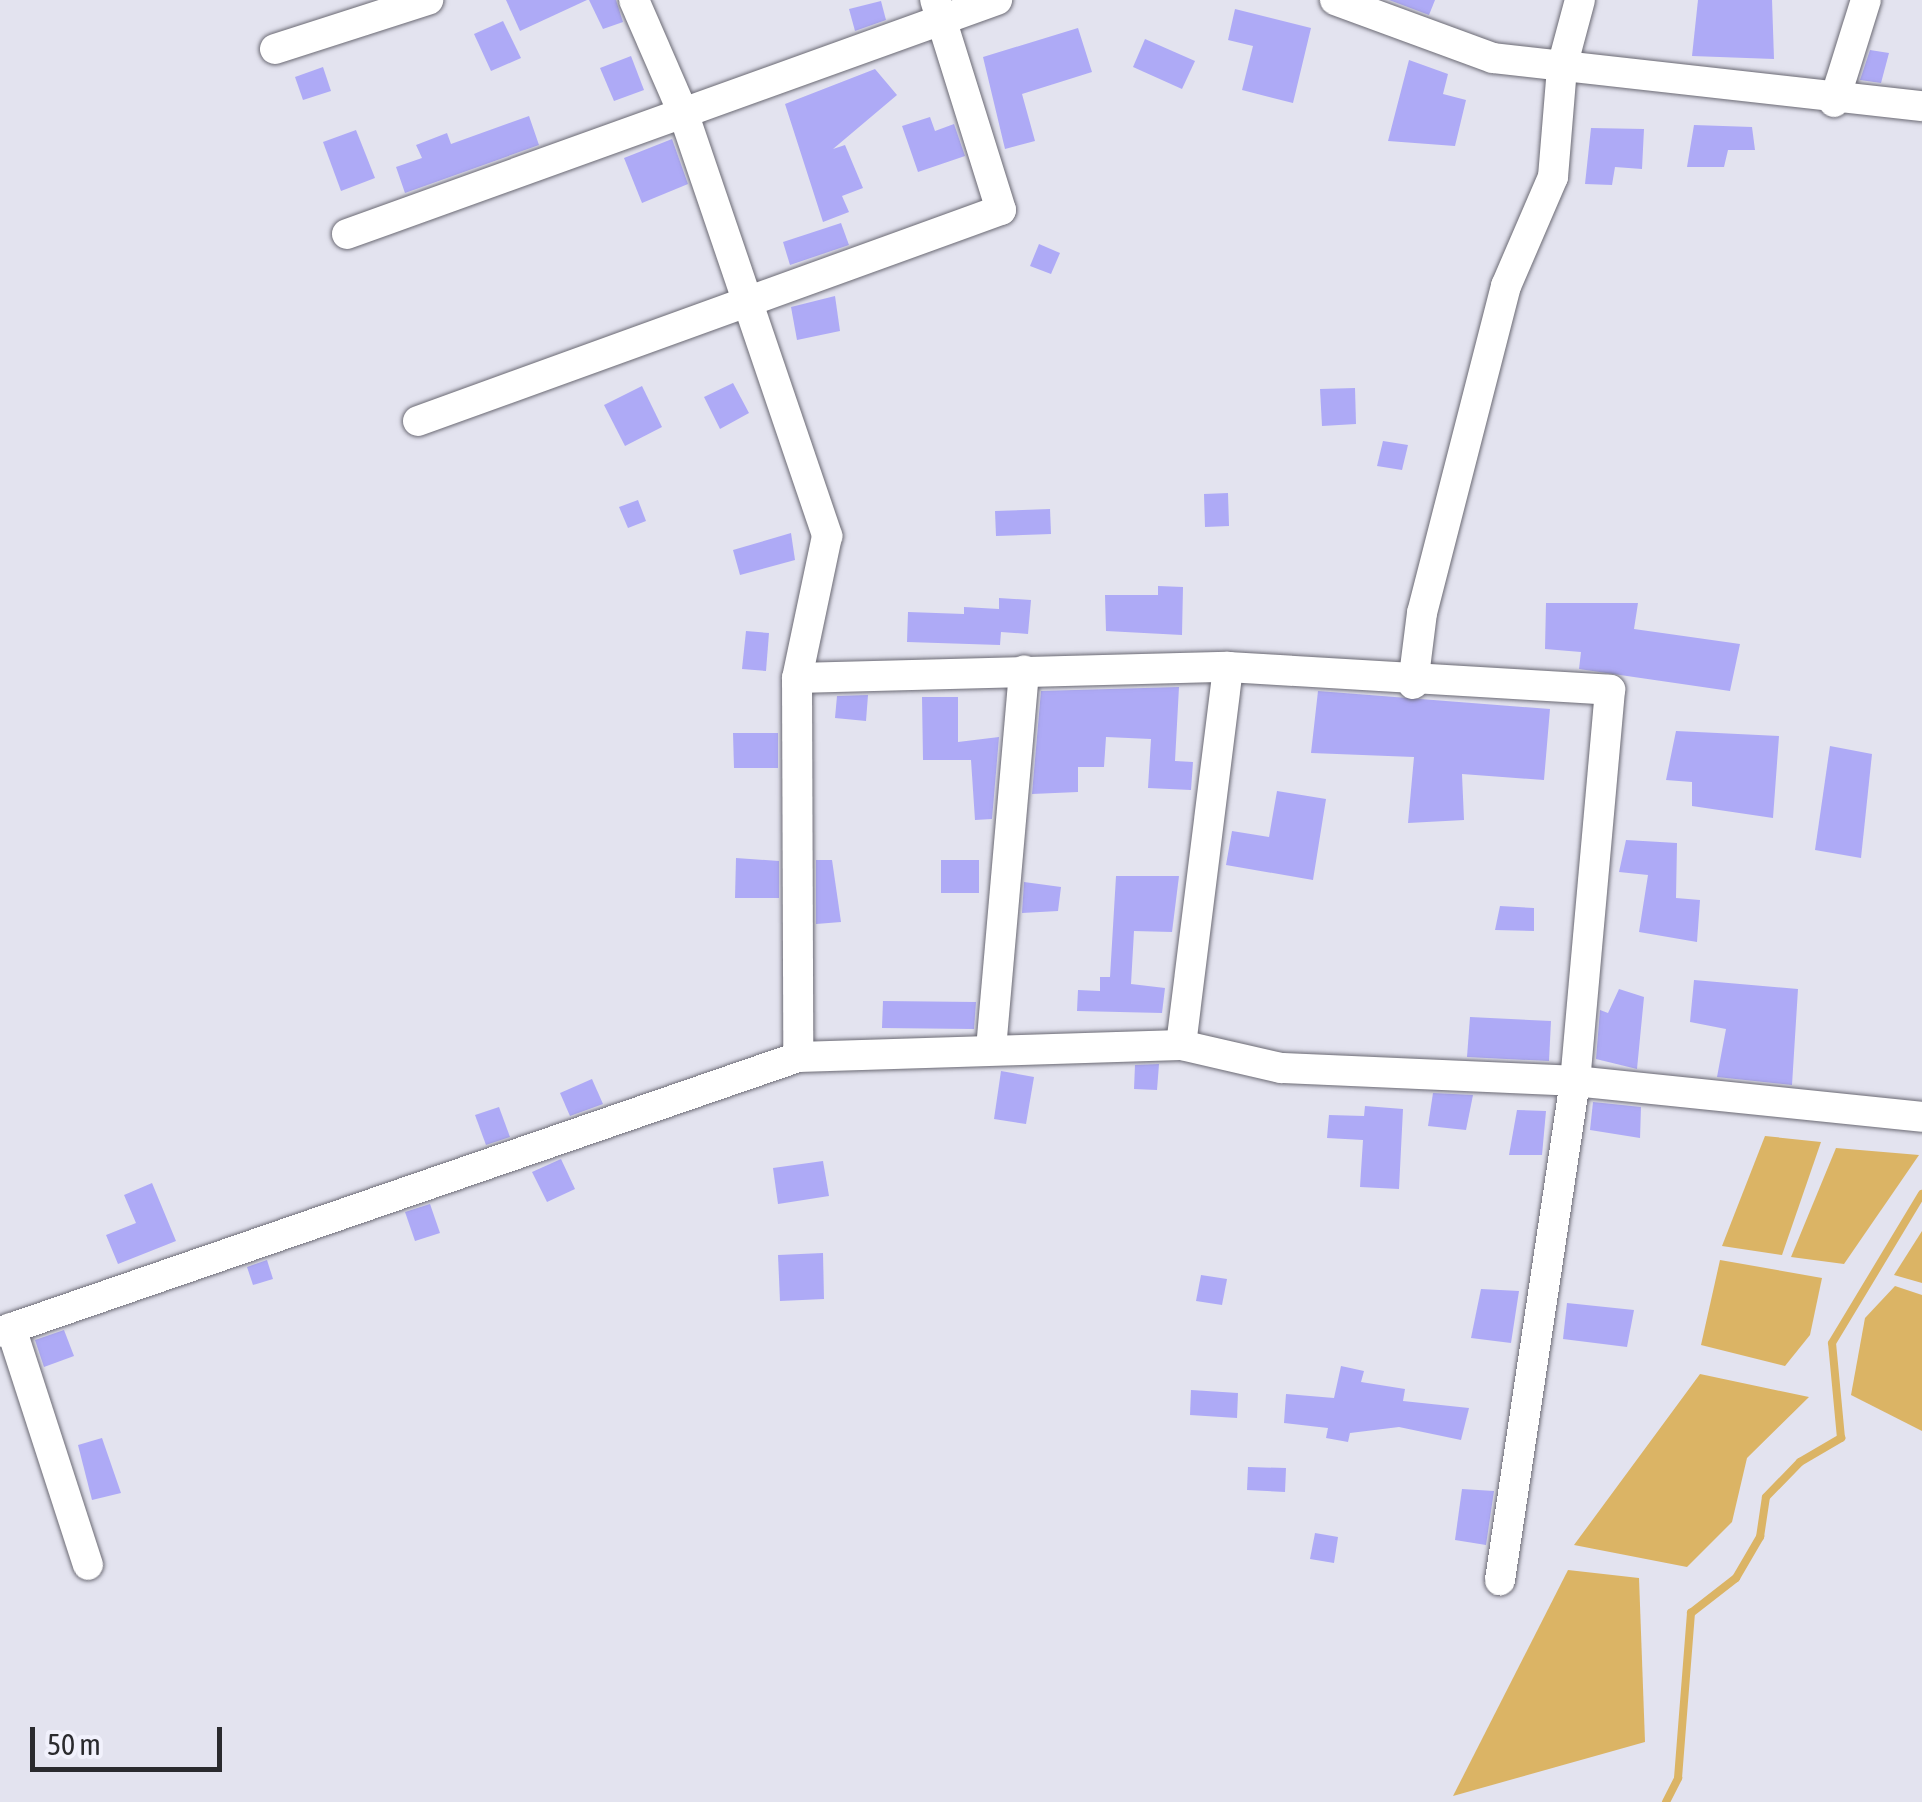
<!DOCTYPE html>
<html>
<head>
<meta charset="utf-8">
<style>
  body { margin:0 }
  #map { position:relative; width:1922px; height:1802px; overflow:hidden; background:#e3e3ef; font-family:"Asap Condensed",sans-serif }
  div>[style] { position:absolute }
  .water>* { inset:0; background:#dbb465 }
  .stream>* { height:8px; margin:-4px; padding:0 4px; transform-origin:4px; border-radius:4px; background:#dbb465 }
  .building>* { inset:0; background:#aeaaf6 }
  .roads { filter:drop-shadow(0 0 2px #6b6a74) drop-shadow(0 0 2px #6b6a74) }
  .street>* { height:30px; margin:-15px; padding:0 15px; transform-origin:15px; border-radius:15px; background:#fff }
  span { translate:-50% -50%; white-space:nowrap; text-align:center; line-height:1.15; -webkit-text-stroke:10px #f1f1fc; paint-order:stroke }
  .scale { position:absolute; left:30px; top:1727px; width:192px; height:45px; box-sizing:border-box; border:5px solid #2a2a2e; border-top:0; padding-left:12px; font-size:30px; line-height:35px; white-space:nowrap; color:#2a2a2e; -webkit-text-stroke:8px #f1f1fc; paint-order:stroke }
</style>
</head>
<body>
<div id="map">
  <div class="water">
    <i style="clip-path:polygon(1765px 1136px,1821px 1142px,1782px 1255px,1722px 1246px)"></i>
    <i style="clip-path:polygon(1836px 1148px,1919px 1155px,1844px 1264px,1791px 1257px)"></i>
    <i style="clip-path:polygon(1922px 1231px,1922px 1283px,1894px 1275px)"></i>
    <i style="clip-path:polygon(1720px 1260px,1822px 1278px,1810px 1335px,1785px 1366px,1701px 1345px)"></i>
    <i style="clip-path:polygon(1895px 1286px,1922px 1295px,1922px 1431px,1851px 1395px,1865px 1318px)"></i>
    <i style="clip-path:polygon(1700px 1374px,1809px 1397px,1747px 1458px,1732px 1522px,1687px 1567px,1574px 1545px)"></i>
    <i style="clip-path:polygon(1568px 1570px,1639px 1578px,1645px 1742px,1453px 1796px)"></i>
  </div>
  <div class="stream">
    <i style="left:1666px;top:1802px;width:27px;rotate:-63deg"></i>
    <i style="left:1678px;top:1778px;width:166px;rotate:-85.5deg"></i>
    <i style="left:1691px;top:1613px;width:57px;rotate:-37.9deg"></i>
    <i style="left:1736px;top:1578px;width:48px;rotate:-59.7deg"></i>
    <i style="left:1760px;top:1537px;width:40px;rotate:-81.5deg"></i>
    <i style="left:1766px;top:1497px;width:49px;rotate:-45.8deg"></i>
    <i style="left:1800px;top:1462px;width:48px;rotate:-30.3deg"></i>
    <i style="left:1841px;top:1438px;width:95px;rotate:-95.4deg"></i>
    <i style="left:1832px;top:1343px;width:174px;rotate:-58.9deg"></i>
  </div>
  <div class="building">
    <i style="clip-path:polygon(506px 0,587px 0,520px 31px)"></i>
    <i style="clip-path:polygon(589px 0,616px 0,623px 22px,603px 29px)"></i>
    <i style="clip-path:polygon(1389px 0,1435px 0,1429px 15px)"></i>
    <i style="clip-path:polygon(1698px 0,1772px 0,1774px 59px,1692px 56px)"></i>
    <i style="clip-path:polygon(881px 1px,886px 20px,855px 31px,849px 9px)"></i>
    <i style="clip-path:polygon(1235px 9px,1311px 28px,1293px 103px,1242px 90px,1253px 46px,1228px 40px)"></i>
    <i style="clip-path:polygon(503px 21px,521px 58px,491px 71px,474px 34px)"></i>
    <i style="clip-path:polygon(1078px 28px,1092px 72px,1022px 94px,1035px 141px,1005px 149px,983px 57px)"></i>
    <i style="clip-path:polygon(1145px 39px,1195px 61px,1182px 89px,1133px 67px)"></i>
    <i style="clip-path:polygon(1870px 50px,1889px 53px,1881px 83px,1860px 80px)"></i>
    <i style="clip-path:polygon(631px 56px,644px 90px,614px 101px,600px 68px)"></i>
    <i style="clip-path:polygon(1409px 60px,1448px 74px,1443px 94px,1466px 100px,1455px 146px,1388px 141px)"></i>
    <i style="clip-path:polygon(323px 67px,331px 91px,303px 100px,295px 77px)"></i>
    <i style="clip-path:polygon(875px 69px,897px 95px,833px 149px,845px 145px,863px 188px,842px 196px,849px 212px,823px 222px,785px 104px)"></i>
    <i style="clip-path:polygon(529px 116px,539px 145px,405px 193px,396px 167px,422px 158px,416px 145px,447px 133px,451px 144px)"></i>
    <i style="clip-path:polygon(930px 117px,935px 131px,954px 124px,965px 156px,918px 172px,902px 126px)"></i>
    <i style="clip-path:polygon(1694px 125px,1752px 127px,1755px 150px,1728px 150px,1724px 167px,1687px 167px)"></i>
    <i style="clip-path:polygon(1591px 128px,1644px 129px,1642px 169px,1615px 167px,1612px 185px,1585px 184px)"></i>
    <i style="clip-path:polygon(356px 130px,375px 178px,341px 191px,323px 142px)"></i>
    <i style="clip-path:polygon(672px 139px,688px 184px,642px 203px,624px 158px)"></i>
    <i style="clip-path:polygon(841px 223px,849px 245px,790px 265px,783px 242px)"></i>
    <i style="clip-path:polygon(1039px 244px,1060px 253px,1051px 274px,1030px 266px)"></i>
    <i style="clip-path:polygon(835px 296px,840px 331px,797px 340px,791px 307px)"></i>
    <i style="clip-path:polygon(733px 383px,749px 413px,720px 429px,704px 397px)"></i>
    <i style="clip-path:polygon(642px 386px,662px 427px,625px 446px,604px 405px)"></i>
    <i style="clip-path:polygon(1355px 388px,1356px 424px,1322px 426px,1320px 389px)"></i>
    <i style="clip-path:polygon(1383px 441px,1408px 445px,1402px 470px,1377px 466px)"></i>
    <i style="clip-path:polygon(1228px 493px,1229px 526px,1205px 527px,1204px 494px)"></i>
    <i style="clip-path:polygon(638px 500px,646px 521px,628px 528px,619px 507px)"></i>
    <i style="clip-path:polygon(1050px 509px,1051px 534px,996px 536px,995px 511px)"></i>
    <i style="clip-path:polygon(791px 533px,795px 560px,740px 575px,733px 550px)"></i>
    <i style="clip-path:polygon(1158px 586px,1183px 587px,1182px 635px,1106px 631px,1105px 595px,1158px 595px)"></i>
    <i style="clip-path:polygon(999px 598px,1031px 600px,1028px 634px,1001px 632px,1000px 645px,907px 642px,908px 612px,964px 614px,964px 607px,999px 609px)"></i>
    <i style="clip-path:polygon(1546px 603px,1638px 603px,1634px 629px,1740px 644px,1730px 691px,1579px 669px,1581px 652px,1545px 649px)"></i>
    <i style="clip-path:polygon(746px 631px,769px 633px,766px 671px,742px 669px)"></i>
    <i style="clip-path:polygon(1179px 687px,1175px 761px,1193px 762px,1191px 790px,1148px 788px,1151px 739px,1106px 737px,1104px 767px,1078px 767px,1078px 792px,1032px 794px,1041px 691px)"></i>
    <i style="clip-path:polygon(1318px 691px,1550px 709px,1544px 780px,1462px 774px,1464px 820px,1408px 823px,1414px 757px,1311px 753px)"></i>
    <i style="clip-path:polygon(868px 695px,866px 721px,835px 718px,837px 696px)"></i>
    <i style="clip-path:polygon(922px 697px,958px 697px,958px 742px,999px 737px,992px 819px,975px 820px,971px 760px,923px 760px)"></i>
    <i style="clip-path:polygon(1676px 731px,1779px 736px,1773px 818px,1692px 806px,1692px 782px,1666px 780px)"></i>
    <i style="clip-path:polygon(733px 733px,778px 733px,778px 768px,734px 768px)"></i>
    <i style="clip-path:polygon(1830px 746px,1872px 754px,1861px 858px,1815px 850px)"></i>
    <i style="clip-path:polygon(1277px 791px,1326px 799px,1313px 880px,1226px 865px,1232px 831px,1269px 837px)"></i>
    <i style="clip-path:polygon(1626px 840px,1677px 843px,1676px 898px,1700px 900px,1697px 942px,1639px 932px,1648px 875px,1619px 872px)"></i>
    <i style="clip-path:polygon(736px 858px,779px 861px,779px 898px,735px 898px)"></i>
    <i style="clip-path:polygon(816px 860px,832px 860px,841px 922px,816px 924px)"></i>
    <i style="clip-path:polygon(941px 860px,979px 860px,979px 893px,941px 893px)"></i>
    <i style="clip-path:polygon(1116px 876px,1179px 876px,1172px 932px,1134px 931px,1131px 984px,1165px 988px,1162px 1013px,1077px 1011px,1078px 990px,1100px 991px,1100px 977px,1110px 977px)"></i>
    <i style="clip-path:polygon(1024px 882px,1061px 887px,1058px 911px,1022px 913px)"></i>
    <i style="clip-path:polygon(1500px 906px,1534px 908px,1534px 931px,1495px 930px)"></i>
    <i style="clip-path:polygon(1694px 980px,1798px 989px,1792px 1085px,1717px 1077px,1726px 1029px,1690px 1022px)"></i>
    <i style="clip-path:polygon(1619px 989px,1644px 997px,1637px 1069px,1596px 1059px,1600px 1010px,1608px 1013px)"></i>
    <i style="clip-path:polygon(883px 1001px,976px 1002px,974px 1029px,882px 1028px)"></i>
    <i style="clip-path:polygon(1470px 1017px,1551px 1021px,1549px 1061px,1467px 1057px)"></i>
    <i style="clip-path:polygon(1159px 1064px,1157px 1090px,1134px 1089px,1135px 1065px)"></i>
    <i style="clip-path:polygon(1001px 1071px,1034px 1077px,1026px 1124px,994px 1119px)"></i>
    <i style="clip-path:polygon(592px 1079px,603px 1104px,570px 1116px,560px 1093px)"></i>
    <i style="clip-path:polygon(1433px 1093px,1473px 1095px,1466px 1130px,1428px 1126px)"></i>
    <i style="clip-path:polygon(1593px 1102px,1641px 1107px,1640px 1138px,1590px 1130px)"></i>
    <i style="clip-path:polygon(1365px 1106px,1403px 1109px,1399px 1189px,1360px 1187px,1363px 1140px,1327px 1138px,1329px 1115px,1364px 1116px)"></i>
    <i style="clip-path:polygon(499px 1107px,510px 1137px,486px 1145px,475px 1115px)"></i>
    <i style="clip-path:polygon(1517px 1110px,1546px 1111px,1542px 1155px,1509px 1155px)"></i>
    <i style="clip-path:polygon(561px 1159px,575px 1189px,547px 1202px,532px 1172px)"></i>
    <i style="clip-path:polygon(823px 1161px,829px 1196px,778px 1204px,773px 1168px)"></i>
    <i style="clip-path:polygon(152px 1183px,176px 1241px,118px 1264px,106px 1235px,136px 1223px,124px 1195px)"></i>
    <i style="clip-path:polygon(430px 1204px,440px 1233px,415px 1241px,405px 1212px)"></i>
    <i style="clip-path:polygon(823px 1253px,824px 1299px,780px 1301px,778px 1255px)"></i>
    <i style="clip-path:polygon(267px 1260px,273px 1279px,253px 1285px,247px 1267px)"></i>
    <i style="clip-path:polygon(1201px 1275px,1227px 1279px,1222px 1305px,1196px 1301px)"></i>
    <i style="clip-path:polygon(1481px 1289px,1519px 1291px,1511px 1343px,1471px 1338px)"></i>
    <i style="clip-path:polygon(1567px 1303px,1634px 1310px,1627px 1347px,1563px 1339px)"></i>
    <i style="clip-path:polygon(64px 1330px,74px 1356px,44px 1367px,35px 1340px)"></i>
    <i style="clip-path:polygon(1341px 1366px,1364px 1371px,1361px 1382px,1405px 1389px,1403px 1401px,1469px 1408px,1461px 1440px,1399px 1427px,1350px 1433px,1348px 1442px,1326px 1438px,1328px 1428px,1284px 1423px,1286px 1394px,1334px 1398px)"></i>
    <i style="clip-path:polygon(1191px 1390px,1238px 1393px,1237px 1418px,1190px 1415px)"></i>
    <i style="clip-path:polygon(102px 1438px,121px 1493px,92px 1500px,78px 1445px)"></i>
    <i style="clip-path:polygon(1248px 1467px,1286px 1468px,1285px 1492px,1247px 1490px)"></i>
    <i style="clip-path:polygon(1462px 1489px,1494px 1491px,1486px 1545px,1455px 1540px)"></i>
    <i style="clip-path:polygon(1315px 1533px,1338px 1537px,1334px 1563px,1310px 1559px)"></i>
  </div>
  <div class="roads">
    <div class="street">
      <i style="left:634px;top:0;width:125px;rotate:66.5deg"></i>
      <i style="left:684px;top:115px;width:445px;rotate:71.2deg"></i>
      <i style="left:827px;top:536px;width:145px;rotate:101.9deg"></i>
      <i style="left:797px;top:678px;width:379px;rotate:89.8deg"></i>
      <i style="left:1335px;top:0;width:168px;rotate:20.2deg"></i>
      <i style="left:1493px;top:58px;width:432px;rotate:6.4deg"></i>
      <i style="left:275px;top:49px;width:161px;rotate:-17.8deg"></i>
      <i style="left:1834px;top:102px;width:107px;rotate:-72.6deg"></i>
      <i style="left:347px;top:234px;width:691px;rotate:-19.8deg"></i>
      <i style="left:418px;top:421px;width:620px;rotate:-19.9deg"></i>
      <i style="left:1001px;top:210px;width:220px;rotate:-107.4deg"></i>
      <i style="left:797px;top:678px;width:431px;rotate:-1.5deg"></i>
      <i style="left:1228px;top:667px;width:383px;rotate:3.4deg"></i>
      <i style="left:1610px;top:690px;width:393px;rotate:95.1deg"></i>
      <i style="left:1575px;top:1081px;width:505px;rotate:98.55deg"></i>
      <i style="left:1413px;top:684px;width:72px;rotate:-82.8deg"></i>
      <i style="left:1422px;top:613px;width:338px;rotate:-75.6deg"></i>
      <i style="left:1506px;top:286px;width:119px;rotate:-66.7deg"></i>
      <i style="left:1553px;top:177px;width:110px;rotate:-85.3deg"></i>
      <i style="left:1562px;top:67px;width:69px;rotate:-75deg"></i>
      <i style="left:1181px;top:1045px;width:381px;rotate:-82.9deg"></i>
      <i style="left:991px;top:1049px;width:380px;rotate:-85deg"></i>
      <i style="left:11px;top:1328px;width:249px;rotate:72deg"></i>
      <i style="left:0;top:1332px;width:844px;rotate:-19.01deg"></i>
      <i style="left:798px;top:1057px;width:383px;rotate:-1.8deg"></i>
      <i style="left:1181px;top:1045px;width:103px;rotate:13deg"></i>
      <i style="left:1281px;top:1068px;width:294px;rotate:2.5deg"></i>
      <i style="left:1575px;top:1081px;width:349px;rotate:5.9deg"></i>
    </div>
  </div>
  <div class="scale">50 m</div>
</div>
</body>
</html>
